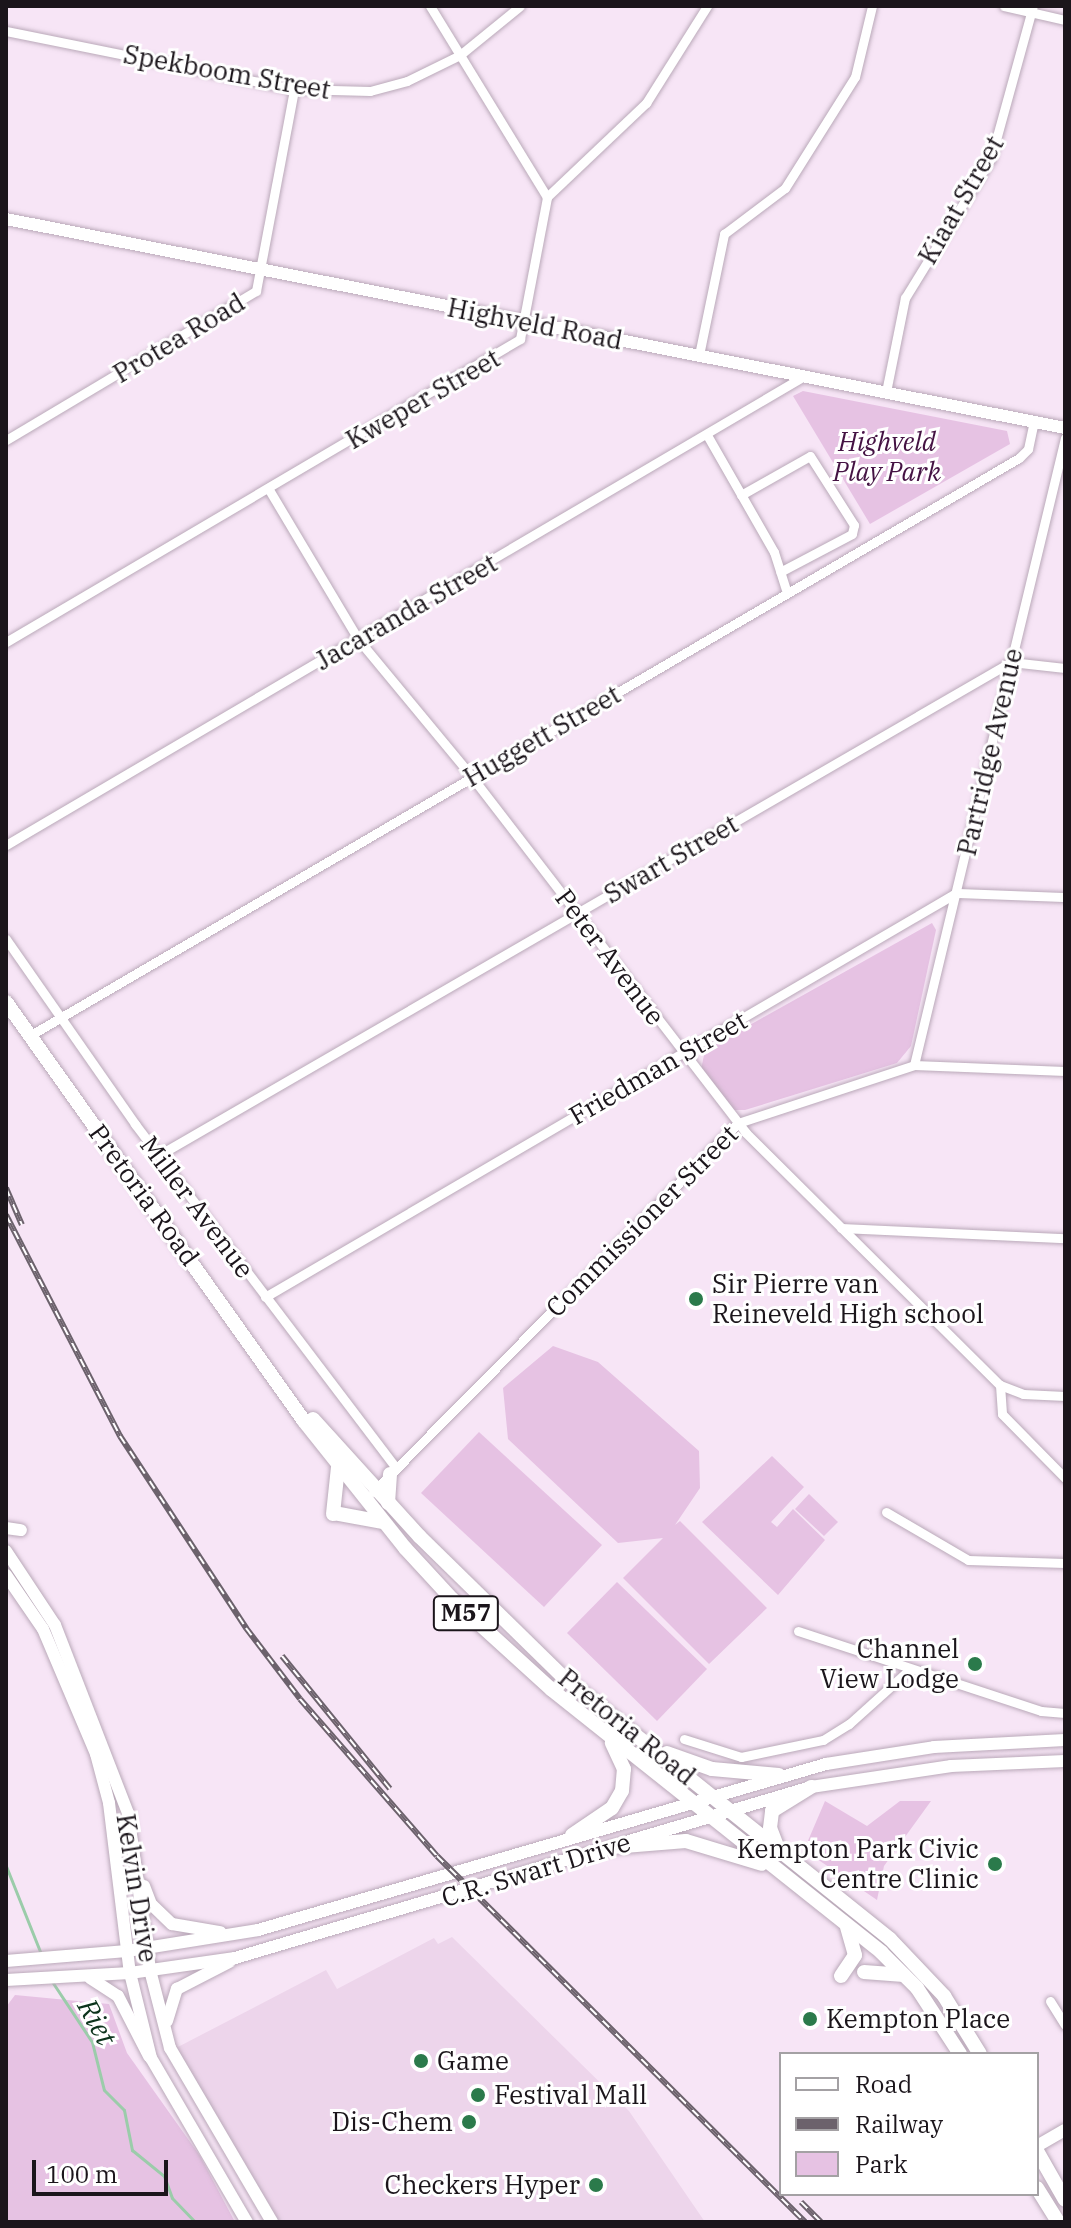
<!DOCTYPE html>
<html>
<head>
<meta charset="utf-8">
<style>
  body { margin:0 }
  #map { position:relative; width:1071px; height:2228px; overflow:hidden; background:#f7e5f6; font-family:"IBM Plex Serif",serif }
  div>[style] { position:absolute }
  .built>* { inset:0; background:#edd5eb }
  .green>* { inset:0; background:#e6c2e3 }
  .stream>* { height:3px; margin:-1.5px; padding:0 1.5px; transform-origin:1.5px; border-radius:1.5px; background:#9bccaa }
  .roads { filter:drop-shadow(0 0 2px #baa9b9) drop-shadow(0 0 2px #baa9b9) }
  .street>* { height:9px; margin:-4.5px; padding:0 4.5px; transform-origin:4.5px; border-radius:4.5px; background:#fff }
  .secondary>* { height:12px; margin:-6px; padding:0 6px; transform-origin:6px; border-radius:6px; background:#fff }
  .primary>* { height:14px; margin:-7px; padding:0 7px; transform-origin:7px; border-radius:7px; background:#fff }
  .rail>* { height:6px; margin-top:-3px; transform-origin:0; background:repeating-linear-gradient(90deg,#fff 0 9px,#6c626c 0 18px); box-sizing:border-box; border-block:2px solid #6c626c }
  .dots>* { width:22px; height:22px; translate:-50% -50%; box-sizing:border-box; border:4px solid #fff; border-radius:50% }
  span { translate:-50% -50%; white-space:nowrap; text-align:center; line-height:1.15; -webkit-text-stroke:6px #fff; paint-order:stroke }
  .shield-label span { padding:2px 6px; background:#fff; border:2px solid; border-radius:6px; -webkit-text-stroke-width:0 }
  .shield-label { font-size:24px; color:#1b151b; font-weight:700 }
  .street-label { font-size:26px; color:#1b151b }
  .park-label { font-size:26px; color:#441243; font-style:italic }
  .poi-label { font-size:26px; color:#1b151b }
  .left { translate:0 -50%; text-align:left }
  .right { translate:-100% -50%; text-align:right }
  .water-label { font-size:28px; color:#0c331c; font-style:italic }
  .frame { position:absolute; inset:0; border:8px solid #1b151b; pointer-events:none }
  .legend { position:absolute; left:779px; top:2052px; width:260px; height:144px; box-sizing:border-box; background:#fff; border:2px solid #a4a1a4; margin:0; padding:10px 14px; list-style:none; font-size:24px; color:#1b151b }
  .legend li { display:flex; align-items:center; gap:16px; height:40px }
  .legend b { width:40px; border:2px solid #a4a1a4 }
  .scale { position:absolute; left:32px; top:2160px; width:136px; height:36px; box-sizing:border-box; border:4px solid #1b151b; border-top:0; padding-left:10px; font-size:24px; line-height:28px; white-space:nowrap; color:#1b151b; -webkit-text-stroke:6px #fff; paint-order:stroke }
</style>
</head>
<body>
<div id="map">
  <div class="built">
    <i style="clip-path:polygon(452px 1937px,629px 2111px,705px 2222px,276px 2222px,176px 2048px,326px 1970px,337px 1989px,434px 1938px,438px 1944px)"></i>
  </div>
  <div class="green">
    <i style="clip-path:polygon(803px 391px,1007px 431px,1010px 444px,870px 524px,793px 396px)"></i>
    <i style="clip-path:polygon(932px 923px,936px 930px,911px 1046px,897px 1063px,745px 1110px,734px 1110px,701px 1070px,705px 1050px)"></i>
    <i style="clip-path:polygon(553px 1346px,598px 1362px,699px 1451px,700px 1488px,675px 1525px,680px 1521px,767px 1608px,709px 1664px,623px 1578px,663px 1538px,618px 1543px,508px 1439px,503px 1388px)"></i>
    <i style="clip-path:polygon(479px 1432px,602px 1545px,544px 1607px,421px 1493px)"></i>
    <i style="clip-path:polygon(772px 1456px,804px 1487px,771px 1522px,777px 1527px,793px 1509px,825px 1540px,778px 1595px,702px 1522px)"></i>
    <i style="clip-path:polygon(809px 1494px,838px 1522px,824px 1536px,795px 1509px)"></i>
    <i style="clip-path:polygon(617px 1582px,707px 1669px,657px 1721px,567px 1633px)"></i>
    <i style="clip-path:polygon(825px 1801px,867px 1826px,900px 1801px,931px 1801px,884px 1866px,877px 1900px,804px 1850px)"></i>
    <i style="clip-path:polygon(15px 1995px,109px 2004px,127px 2053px,200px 2156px,235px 2222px,6px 2222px,6px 2007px)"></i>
  </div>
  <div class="stream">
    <i style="left:6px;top:1866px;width:95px;rotate:68.3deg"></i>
    <i style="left:51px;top:1980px;width:74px;rotate:56.5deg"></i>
    <i style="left:92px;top:2042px;width:49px;rotate:76deg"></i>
    <i style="left:104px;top:2090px;width:28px;rotate:45deg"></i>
    <i style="left:124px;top:2110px;width:41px;rotate:78.7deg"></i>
    <i style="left:132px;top:2150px;width:41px;rotate:39.1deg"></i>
    <i style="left:164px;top:2176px;width:23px;rotate:70deg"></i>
    <i style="left:172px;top:2198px;width:33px;rotate:46deg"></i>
  </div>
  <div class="roads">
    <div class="street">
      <i style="left:1004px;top:6px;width:63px;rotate:12.9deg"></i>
      <i style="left:6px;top:31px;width:294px;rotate:11.4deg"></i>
      <i style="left:294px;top:89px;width:76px;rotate:1.5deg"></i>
      <i style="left:370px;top:91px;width:38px;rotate:-15deg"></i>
      <i style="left:407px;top:81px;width:59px;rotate:-26.1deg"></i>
      <i style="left:460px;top:55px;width:77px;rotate:-39.2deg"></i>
      <i style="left:547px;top:197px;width:137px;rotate:-43.5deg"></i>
      <i style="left:646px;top:103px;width:115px;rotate:-57.8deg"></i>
      <i style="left:699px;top:355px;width:124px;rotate:-78.3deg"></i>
      <i style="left:724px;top:234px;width:76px;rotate:-37deg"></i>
      <i style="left:785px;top:188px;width:131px;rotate:-57.8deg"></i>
      <i style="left:855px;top:77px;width:73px;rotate:-76.5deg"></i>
      <i style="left:886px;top:392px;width:96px;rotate:-78.6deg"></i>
      <i style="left:905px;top:298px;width:164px;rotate:-58.4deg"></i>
      <i style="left:991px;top:158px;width:158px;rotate:-74.6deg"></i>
      <i style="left:707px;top:435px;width:135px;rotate:60.2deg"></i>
      <i style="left:774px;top:552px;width:43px;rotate:72.4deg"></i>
      <i style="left:6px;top:440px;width:291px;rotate:-30.8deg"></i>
      <i style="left:256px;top:291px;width:206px;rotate:-79.3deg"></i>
      <i style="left:268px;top:488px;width:176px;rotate:59.2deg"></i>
      <i style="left:358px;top:639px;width:179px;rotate:50.4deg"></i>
      <i style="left:472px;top:777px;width:448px;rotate:52.4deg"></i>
      <i style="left:745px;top:1132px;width:359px;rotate:44.8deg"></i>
      <i style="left:1000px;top:1385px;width:25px;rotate:21deg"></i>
      <i style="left:1023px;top:1394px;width:42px;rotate:2.7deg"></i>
      <i style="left:741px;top:495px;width:79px;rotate:-29.5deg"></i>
      <i style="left:810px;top:456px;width:82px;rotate:57.5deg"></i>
      <i style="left:854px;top:525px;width:9px;rotate:103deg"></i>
      <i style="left:852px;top:534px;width:81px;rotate:152.2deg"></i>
      <i style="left:6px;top:642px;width:597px;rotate:-30.52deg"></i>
      <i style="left:520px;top:339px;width:145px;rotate:-79.2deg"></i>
      <i style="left:547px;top:197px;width:224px;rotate:-121.5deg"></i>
      <i style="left:6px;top:845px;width:926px;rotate:-30.44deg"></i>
      <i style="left:6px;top:939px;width:226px;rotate:55.1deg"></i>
      <i style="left:135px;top:1124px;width:432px;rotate:52.8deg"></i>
      <i style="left:29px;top:1036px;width:1146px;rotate:-30.28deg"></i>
      <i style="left:1019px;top:458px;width:13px;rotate:-45deg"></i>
      <i style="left:1028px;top:449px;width:29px;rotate:-78deg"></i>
      <i style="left:914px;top:1065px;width:645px;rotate:-76.46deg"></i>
      <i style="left:159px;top:1155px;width:984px;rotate:-30.06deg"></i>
      <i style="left:1011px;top:662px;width:54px;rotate:6.3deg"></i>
      <i style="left:841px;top:1228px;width:224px;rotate:2.6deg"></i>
      <i style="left:265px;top:1297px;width:800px;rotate:-30.31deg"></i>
      <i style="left:956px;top:893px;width:109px;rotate:2.1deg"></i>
      <i style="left:1000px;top:1385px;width:29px;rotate:86deg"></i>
      <i style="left:1002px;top:1414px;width:90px;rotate:45.5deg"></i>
      <i style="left:373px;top:1492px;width:519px;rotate:-45.31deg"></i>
      <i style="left:738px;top:1123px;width:185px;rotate:-18.2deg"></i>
      <i style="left:914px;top:1065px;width:151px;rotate:2.3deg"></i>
      <i style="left:886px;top:1512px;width:95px;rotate:30.3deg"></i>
      <i style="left:968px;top:1560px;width:97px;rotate:1.8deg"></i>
      <i style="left:798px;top:1631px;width:256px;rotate:18.2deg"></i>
      <i style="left:1041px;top:1711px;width:24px;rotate:5deg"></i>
      <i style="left:684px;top:1739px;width:60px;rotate:17.5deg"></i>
      <i style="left:741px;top:1757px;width:84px;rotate:-11.7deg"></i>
      <i style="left:823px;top:1740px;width:31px;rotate:-32deg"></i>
      <i style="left:849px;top:1724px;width:82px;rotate:-42deg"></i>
      <i style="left:1050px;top:2001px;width:28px;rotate:58deg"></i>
    </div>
    <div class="secondary">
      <i style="left:6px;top:219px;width:1079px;rotate:11.16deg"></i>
      <i style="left:6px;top:1528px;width:15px;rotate:8deg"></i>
      <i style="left:6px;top:1551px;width:89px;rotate:56.5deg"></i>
      <i style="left:55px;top:1625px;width:202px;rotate:68.8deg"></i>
      <i style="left:128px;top:1813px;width:159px;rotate:82deg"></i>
      <i style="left:150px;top:1970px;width:81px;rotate:75.6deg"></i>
      <i style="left:170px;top:2048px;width:202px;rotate:59.6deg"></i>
      <i style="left:6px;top:1575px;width:65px;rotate:55.6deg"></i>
      <i style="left:43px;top:1629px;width:136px;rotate:67deg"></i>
      <i style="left:96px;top:1754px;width:51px;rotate:75.1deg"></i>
      <i style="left:109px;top:1803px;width:171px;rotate:83deg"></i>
      <i style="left:130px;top:1973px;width:88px;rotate:76.1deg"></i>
      <i style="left:151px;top:2058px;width:190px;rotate:59.7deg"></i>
      <i style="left:144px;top:1886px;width:19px;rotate:69deg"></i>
      <i style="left:151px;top:1904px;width:29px;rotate:44deg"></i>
      <i style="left:172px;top:1924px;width:49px;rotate:9.5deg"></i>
      <i style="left:6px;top:1961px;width:121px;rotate:-4.7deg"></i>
      <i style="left:127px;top:1951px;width:133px;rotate:-9.1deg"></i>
      <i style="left:258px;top:1930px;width:592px;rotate:-16.29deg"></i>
      <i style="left:826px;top:1764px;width:109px;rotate:-8.9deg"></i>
      <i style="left:934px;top:1747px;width:131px;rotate:-3.1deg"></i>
      <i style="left:90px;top:1978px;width:33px;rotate:33deg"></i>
      <i style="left:118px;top:1996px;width:68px;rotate:62.7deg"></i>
      <i style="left:6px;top:1980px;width:124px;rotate:-3.2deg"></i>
      <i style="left:130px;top:1973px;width:106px;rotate:-8.1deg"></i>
      <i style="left:235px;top:1958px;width:601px;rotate:-16.53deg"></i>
      <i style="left:811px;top:1787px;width:142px;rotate:-8.5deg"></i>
      <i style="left:951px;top:1766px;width:114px;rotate:-2.5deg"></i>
      <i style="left:167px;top:2021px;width:34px;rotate:-73deg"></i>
      <i style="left:177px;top:1989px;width:59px;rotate:-27.4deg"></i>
      <i style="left:1037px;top:2146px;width:32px;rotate:-30deg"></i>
    </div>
    <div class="primary">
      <i style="left:6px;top:1002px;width:514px;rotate:54.58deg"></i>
      <i style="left:304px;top:1421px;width:162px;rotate:51.5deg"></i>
      <i style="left:405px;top:1548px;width:69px;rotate:47.3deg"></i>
      <i style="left:452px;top:1599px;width:135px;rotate:42.3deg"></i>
      <i style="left:552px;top:1690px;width:421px;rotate:38.5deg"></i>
      <i style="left:881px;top:1952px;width:51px;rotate:45deg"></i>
      <i style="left:917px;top:1988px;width:79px;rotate:56.9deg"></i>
      <i style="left:313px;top:1419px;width:159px;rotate:47.8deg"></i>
      <i style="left:420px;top:1537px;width:200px;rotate:44.4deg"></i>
      <i style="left:563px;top:1677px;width:419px;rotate:38.7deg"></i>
      <i style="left:890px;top:1939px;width:79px;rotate:46.5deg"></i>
      <i style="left:944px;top:1996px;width:68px;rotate:58.2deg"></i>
      <i style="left:388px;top:1503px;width:29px;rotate:-86deg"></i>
      <i style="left:334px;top:1513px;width:50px;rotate:10.4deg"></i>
      <i style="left:333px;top:1514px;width:47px;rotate:-83.9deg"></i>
      <i style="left:667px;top:1753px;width:48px;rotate:19.6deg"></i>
      <i style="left:712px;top:1769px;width:67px;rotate:5.1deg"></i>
      <i style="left:572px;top:1835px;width:48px;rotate:-34deg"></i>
      <i style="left:612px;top:1808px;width:20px;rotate:-60deg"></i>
      <i style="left:622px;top:1791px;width:22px;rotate:-85deg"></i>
      <i style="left:624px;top:1769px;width:29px;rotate:-115deg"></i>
      <i style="left:777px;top:1846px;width:19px;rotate:-111deg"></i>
      <i style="left:770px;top:1828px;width:17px;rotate:-83deg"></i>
      <i style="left:772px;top:1811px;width:46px;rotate:-31.6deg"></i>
      <i style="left:612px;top:1847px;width:74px;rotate:-4.6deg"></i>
      <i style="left:686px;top:1841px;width:79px;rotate:16.8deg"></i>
      <i style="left:864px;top:1972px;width:40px;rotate:4.3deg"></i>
      <i style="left:841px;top:1976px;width:25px;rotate:-56deg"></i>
      <i style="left:855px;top:1955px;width:29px;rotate:-106deg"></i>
      <i style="left:1037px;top:2151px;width:56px;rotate:60.3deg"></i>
      <i style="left:1037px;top:2188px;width:40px;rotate:58deg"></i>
    </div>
  </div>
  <div class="rail">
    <i style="left:6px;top:1188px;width:40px;rotate:66.6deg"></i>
    <i style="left:6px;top:1215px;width:249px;rotate:62.7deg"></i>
    <i style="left:120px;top:1436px;width:230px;rotate:56.7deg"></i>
    <i style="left:246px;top:1628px;width:89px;rotate:52.7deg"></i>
    <i style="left:300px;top:1699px;width:208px;rotate:48.9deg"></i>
    <i style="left:437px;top:1856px;width:519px;rotate:44.84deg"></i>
    <i style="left:282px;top:1656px;width:171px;rotate:50.9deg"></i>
    <i style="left:801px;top:2202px;width:28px;rotate:45deg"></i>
  </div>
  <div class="dots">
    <i style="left:696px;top:1299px;background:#2b7a4b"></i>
    <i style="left:975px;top:1664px;background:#2b7a4b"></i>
    <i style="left:995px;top:1864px;background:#2b7a4b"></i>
    <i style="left:810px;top:2019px;background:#2b7a4b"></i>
    <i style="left:421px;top:2061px;background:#2b7a4b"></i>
    <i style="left:478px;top:2095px;background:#2b7a4b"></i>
    <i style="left:469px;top:2122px;background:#2b7a4b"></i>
    <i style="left:596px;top:2185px;background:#2b7a4b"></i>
  </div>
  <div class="shield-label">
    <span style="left:466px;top:1613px">M57</span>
  </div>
  <div class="street-label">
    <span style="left:227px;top:72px;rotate:10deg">Spekboom Street</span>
    <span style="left:961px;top:200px;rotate:-60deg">Kiaat Street</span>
    <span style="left:535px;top:324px;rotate:11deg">Highveld Road</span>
    <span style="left:179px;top:338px;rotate:-31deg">Protea Road</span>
    <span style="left:423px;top:399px;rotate:-30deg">Kweper Street</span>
    <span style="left:406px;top:612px;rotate:-30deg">Jacaranda Street</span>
    <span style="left:542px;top:736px;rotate:-30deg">Huggett Street</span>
    <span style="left:990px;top:752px;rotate:-77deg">Partridge Avenue</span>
    <span style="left:671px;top:859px;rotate:-30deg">Swart Street</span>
    <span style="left:610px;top:957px;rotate:53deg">Peter Avenue</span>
    <span style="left:658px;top:1068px;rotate:-30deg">Friedman Street</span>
    <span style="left:144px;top:1195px;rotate:54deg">Pretoria Road</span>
    <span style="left:197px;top:1207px;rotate:53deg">Miller Avenue</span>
    <span style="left:642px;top:1221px;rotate:-45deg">Commissioner Street</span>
    <span style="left:627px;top:1727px;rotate:39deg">Pretoria Road</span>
    <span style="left:536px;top:1870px;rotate:-17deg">C.R. Swart Drive</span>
    <span style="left:137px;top:1888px;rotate:81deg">Kelvin Drive</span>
  </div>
  <div class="park-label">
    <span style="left:887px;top:457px">Highveld<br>Play Park</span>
  </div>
  <div class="poi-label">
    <span class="left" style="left:712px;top:1299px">Sir Pierre van<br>Reineveld High school</span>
    <span class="right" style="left:959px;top:1664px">Channel<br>View Lodge</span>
    <span class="right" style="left:979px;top:1864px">Kempton Park Civic<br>Centre Clinic</span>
    <span class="left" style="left:826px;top:2019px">Kempton Place</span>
    <span class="left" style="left:437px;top:2061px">Game</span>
    <span class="left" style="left:494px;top:2095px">Festival Mall</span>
    <span class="right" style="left:453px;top:2122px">Dis-Chem</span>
    <span class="right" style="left:580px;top:2185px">Checkers Hyper</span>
  </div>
  <div class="water-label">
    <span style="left:97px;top:2022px;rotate:61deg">Riet</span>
  </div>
  <div class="frame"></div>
  <ul class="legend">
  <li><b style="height:10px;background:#fff"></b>Road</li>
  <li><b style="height:10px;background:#6c626c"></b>Railway</li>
  <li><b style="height:22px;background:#e6c2e3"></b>Park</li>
  </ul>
  <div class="scale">100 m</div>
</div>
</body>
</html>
